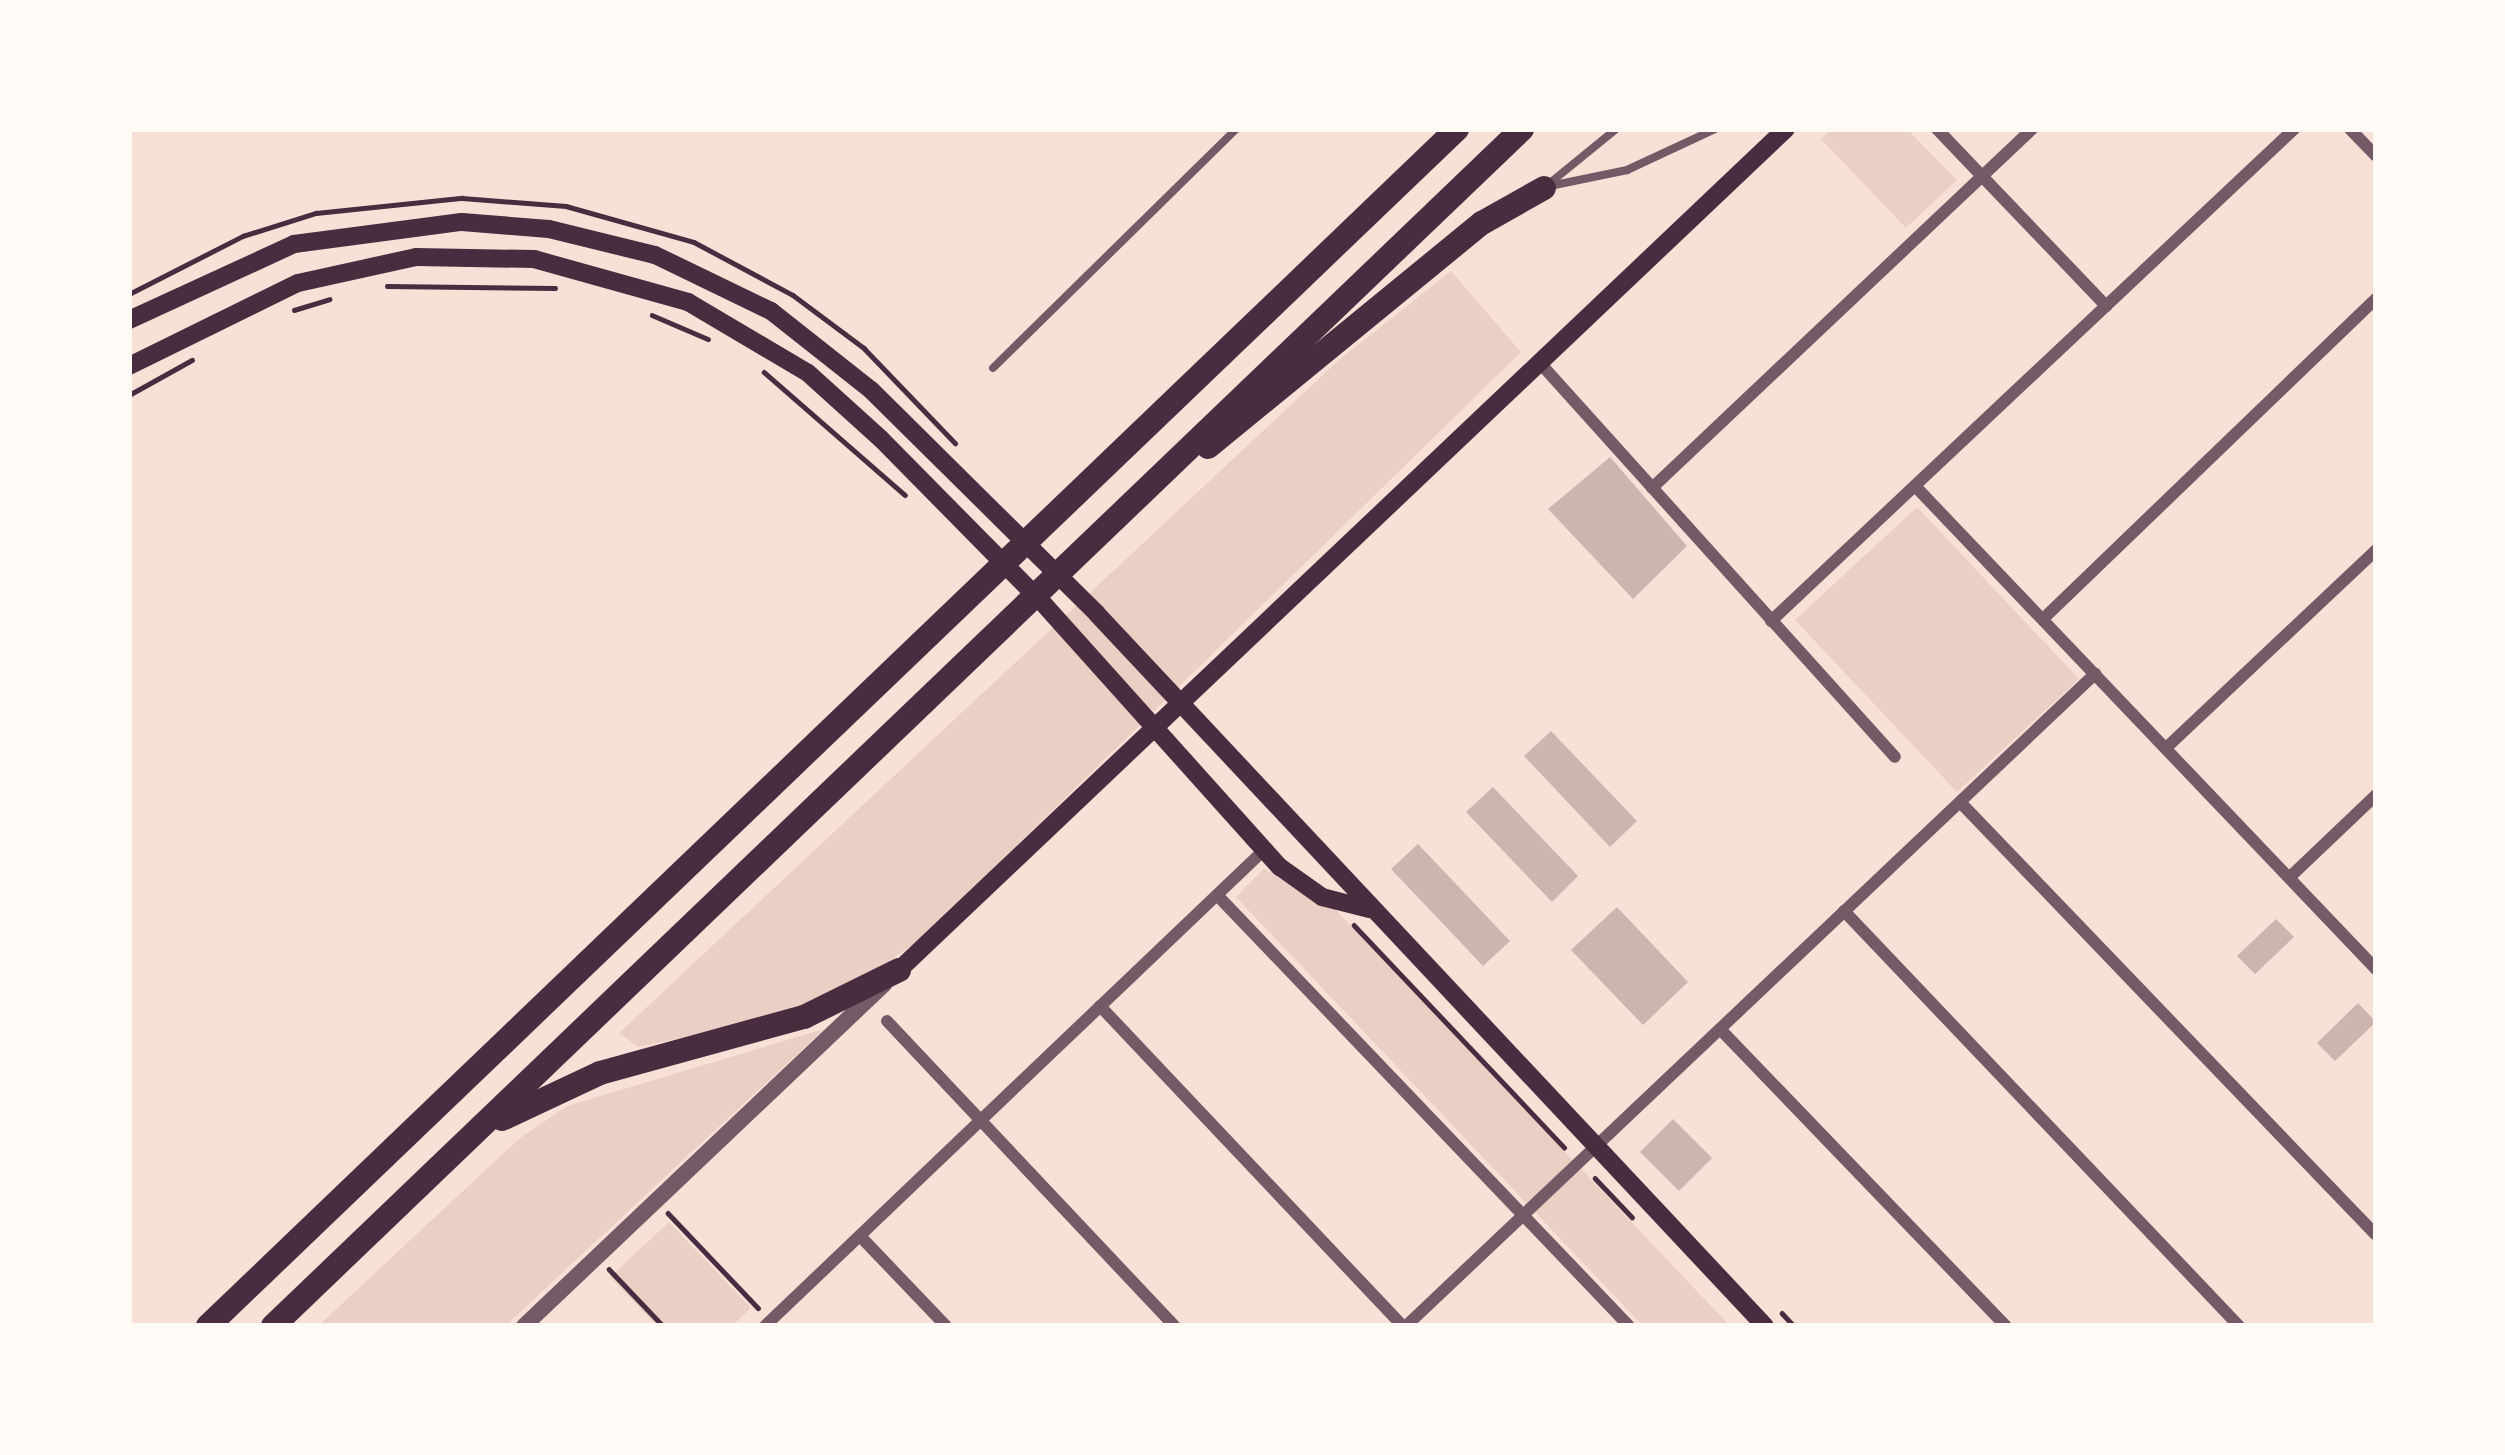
<!DOCTYPE html>
<html>
<head>
<meta charset="utf-8">
<style>
  body { margin:0 }
  #map { position:relative; width:2505px; height:1455px; overflow:hidden; background:#f7e1d7; font-family:"Times New Roman",serif }
  div>[style] { position:absolute }
  .green>* { inset:0; background:#ebcfc5 }
  .building>* { inset:0; background:#ccb4b1 }
  .path>* { height:4.5px; margin:-2.25px; padding:0 2.25px; transform-origin:2.25px; border-radius:2.25px; background:#4a2c40 }
  .service>* { height:8px; margin:-4px; padding:0 4px; transform-origin:4px; border-radius:4px; background:#755966 }
  .minor>* { height:12px; margin:-6px; padding:0 6px; transform-origin:6px; border-radius:6px; background:#755966 }
  .tertiary>* { height:16px; margin:-8px; padding:0 8px; transform-origin:8px; border-radius:8px; background:#755966 }
  .secondary>* { height:18px; margin:-9px; padding:0 9px; transform-origin:9px; border-radius:9px; background:#4a2c40 }
  .motorway>* { height:24px; margin:-12px; padding:0 12px; transform-origin:12px; border-radius:12px; background:#4a2c40 }
  span { translate:-50% -50%; white-space:nowrap; text-align:center; line-height:1.15; -webkit-text-stroke:9px #fffaf5; paint-order:stroke }
  .frame { position:absolute; inset:0; border:132px solid #fffaf5; pointer-events:none }
</style>
</head>
<body>
<div id="map">
  <div class="green">
    <i style="clip-path:polygon(1832px 129px,1907px 129px,1957px 180px,1906px 228px,1821px 139px)"></i>
    <i style="clip-path:polygon(1451px 271px,1521px 352px,921px 939px,856px 984px,767px 1019px,638px 1047px,619px 1033px,1340px 359px)"></i>
    <i style="clip-path:polygon(1917px 507px,2079px 679px,1957px 792px,1795px 620px)"></i>
    <i style="clip-path:polygon(1264px 869px,1333px 907px,1730px 1326px,1643px 1326px,1236px 897px)"></i>
    <i style="clip-path:polygon(824px 1029px,505px 1326px,318px 1326px,520px 1138px,567px 1106px)"></i>
    <i style="clip-path:polygon(669px 1222px,751px 1308px,732px 1326px,657px 1326px,610px 1277px)"></i>
  </div>
  <div class="building">
    <i style="clip-path:polygon(1610px 457px,1687px 546px,1633px 599px,1548px 509px)"></i>
    <i style="clip-path:polygon(1551px 731px,1637px 821px,1610px 847px,1524px 756px)"></i>
    <i style="clip-path:polygon(1493px 787px,1578px 876px,1552px 902px,1466px 812px)"></i>
    <i style="clip-path:polygon(1418px 844px,1510px 941px,1483px 966px,1391px 869px)"></i>
    <i style="clip-path:polygon(1617px 907px,1688px 982px,1643px 1025px,1571px 950px)"></i>
    <i style="clip-path:polygon(2276px 919px,2294px 937px,2255px 974px,2237px 956px)"></i>
    <i style="clip-path:polygon(2358px 1003px,2376px 1022px,2335px 1061px,2317px 1043px)"></i>
    <i style="clip-path:polygon(1673px 1119px,1712px 1158px,1679px 1191px,1640px 1152px)"></i>
  </div>
  <div class="path">
    <i style="left:387px;top:286px;width:168px;rotate:0.7deg"></i>
    <i style="left:129px;top:294px;width:128px;rotate:-27deg"></i>
    <i style="left:243px;top:236px;width:77px;rotate:-17.5deg"></i>
    <i style="left:316px;top:213px;width:147px;rotate:-5.9deg"></i>
    <i style="left:462px;top:198px;width:104px;rotate:4.4deg"></i>
    <i style="left:566px;top:206px;width:133px;rotate:15.7deg"></i>
    <i style="left:694px;top:242px;width:112px;rotate:28.2deg"></i>
    <i style="left:793px;top:295px;width:89px;rotate:36.7deg"></i>
    <i style="left:864px;top:348px;width:132px;rotate:46.2deg"></i>
    <i style="left:294px;top:310px;width:37px;rotate:-17deg"></i>
    <i style="left:652px;top:315px;width:61px;rotate:23.2deg"></i>
    <i style="left:764px;top:372px;width:187px;rotate:41.1deg"></i>
    <i style="left:129px;top:395px;width:72px;rotate:-29.1deg"></i>
    <i style="left:1354px;top:925px;width:306px;rotate:46.6deg"></i>
    <i style="left:1595px;top:1178px;width:54px;rotate:46.5deg"></i>
    <i style="left:668px;top:1213px;width:131px;rotate:46.5deg"></i>
    <i style="left:609px;top:1269px;width:79px;rotate:46.5deg"></i>
    <i style="left:1782px;top:1313px;width:18px;rotate:47deg"></i>
  </div>
  <div class="service">
    <i style="left:1545px;top:187px;width:84px;rotate:-11.7deg"></i>
    <i style="left:1627px;top:170px;width:97px;rotate:-25deg"></i>
    <i style="left:1545px;top:187px;width:92px;rotate:-39.2deg"></i>
    <i style="left:993px;top:368px;width:341px;rotate:-44.5deg"></i>
  </div>
  <div class="minor">
    <i style="left:1937px;top:129px;width:245px;rotate:46.3deg"></i>
    <i style="left:2350px;top:129px;width:37px;rotate:46deg"></i>
    <i style="left:1540px;top:363px;width:530px;rotate:47.98deg"></i>
    <i style="left:1915px;top:486px;width:668px;rotate:46.34deg"></i>
    <i style="left:1652px;top:488px;width:523px;rotate:-43.37deg"></i>
    <i style="left:2043px;top:619px;width:463px;rotate:-43.9deg"></i>
    <i style="left:1771px;top:621px;width:718px;rotate:-43.25deg"></i>
    <i style="left:2166px;top:748px;width:289px;rotate:-43.3deg"></i>
    <i style="left:1960px;top:802px;width:600px;rotate:46.15deg"></i>
    <i style="left:2290px;top:877px;width:119px;rotate:-43.6deg"></i>
    <i style="left:1217px;top:895px;width:596px;rotate:46.29deg"></i>
    <i style="left:1844px;top:911px;width:573px;rotate:46.41deg"></i>
    <i style="left:1100px;top:1006px;width:441px;rotate:46.6deg"></i>
    <i style="left:887px;top:1021px;width:419px;rotate:46.7deg"></i>
    <i style="left:1720px;top:1029px;width:412px;rotate:46.1deg"></i>
    <i style="left:860px;top:1236px;width:124px;rotate:46.3deg"></i>
    <i style="left:765px;top:1326px;width:690px;rotate:-43.65deg"></i>
    <i style="left:1406px;top:1326px;width:949px;rotate:-43.42deg"></i>
  </div>
  <div class="tertiary">
    <i style="left:524px;top:1326px;width:497px;rotate:-43.5deg"></i>
  </div>
  <div class="secondary">
    <i style="left:129px;top:320px;width:182px;rotate:-24.7deg"></i>
    <i style="left:294px;top:244px;width:169px;rotate:-7.5deg"></i>
    <i style="left:462px;top:222px;width:87px;rotate:4.6deg"></i>
    <i style="left:549px;top:229px;width:109px;rotate:13.8deg"></i>
    <i style="left:655px;top:255px;width:129px;rotate:25.8deg"></i>
    <i style="left:771px;top:311px;width:127px;rotate:38.3deg"></i>
    <i style="left:871px;top:390px;width:318px;rotate:44.7deg"></i>
    <i style="left:1097px;top:614px;width:976px;rotate:46.83deg"></i>
    <i style="left:129px;top:366px;width:188px;rotate:-26.2deg"></i>
    <i style="left:298px;top:283px;width:121px;rotate:-12.4deg"></i>
    <i style="left:416px;top:257px;width:118px;rotate:1deg"></i>
    <i style="left:534px;top:259px;width:160px;rotate:15.6deg"></i>
    <i style="left:688px;top:302px;width:139px;rotate:30.6deg"></i>
    <i style="left:808px;top:373px;width:98px;rotate:42.1deg"></i>
    <i style="left:881px;top:439px;width:228px;rotate:45.4deg"></i>
    <i style="left:1041px;top:601px;width:358px;rotate:48.1deg"></i>
    <i style="left:1280px;top:867px;width:52px;rotate:35.5deg"></i>
    <i style="left:1322px;top:897px;width:49px;rotate:14.3deg"></i>
    <i style="left:899px;top:970px;width:1222px;rotate:-43.48deg"></i>
  </div>
  <div class="motorway">
    <i style="left:1208px;top:447px;width:354px;rotate:-39.3deg"></i>
    <i style="left:1482px;top:223px;width:71px;rotate:-29.4deg"></i>
    <i style="left:502px;top:1119px;width:108px;rotate:-25.1deg"></i>
    <i style="left:600px;top:1073px;width:212px;rotate:-15.4deg"></i>
    <i style="left:804px;top:1017px;width:106px;rotate:-26.3deg"></i>
    <i style="left:208px;top:1326px;width:1730px;rotate:-43.78deg"></i>
    <i style="left:273px;top:1326px;width:1730px;rotate:-43.78deg"></i>
  </div>
  <div class="frame"></div>
</div>
</body>
</html>
